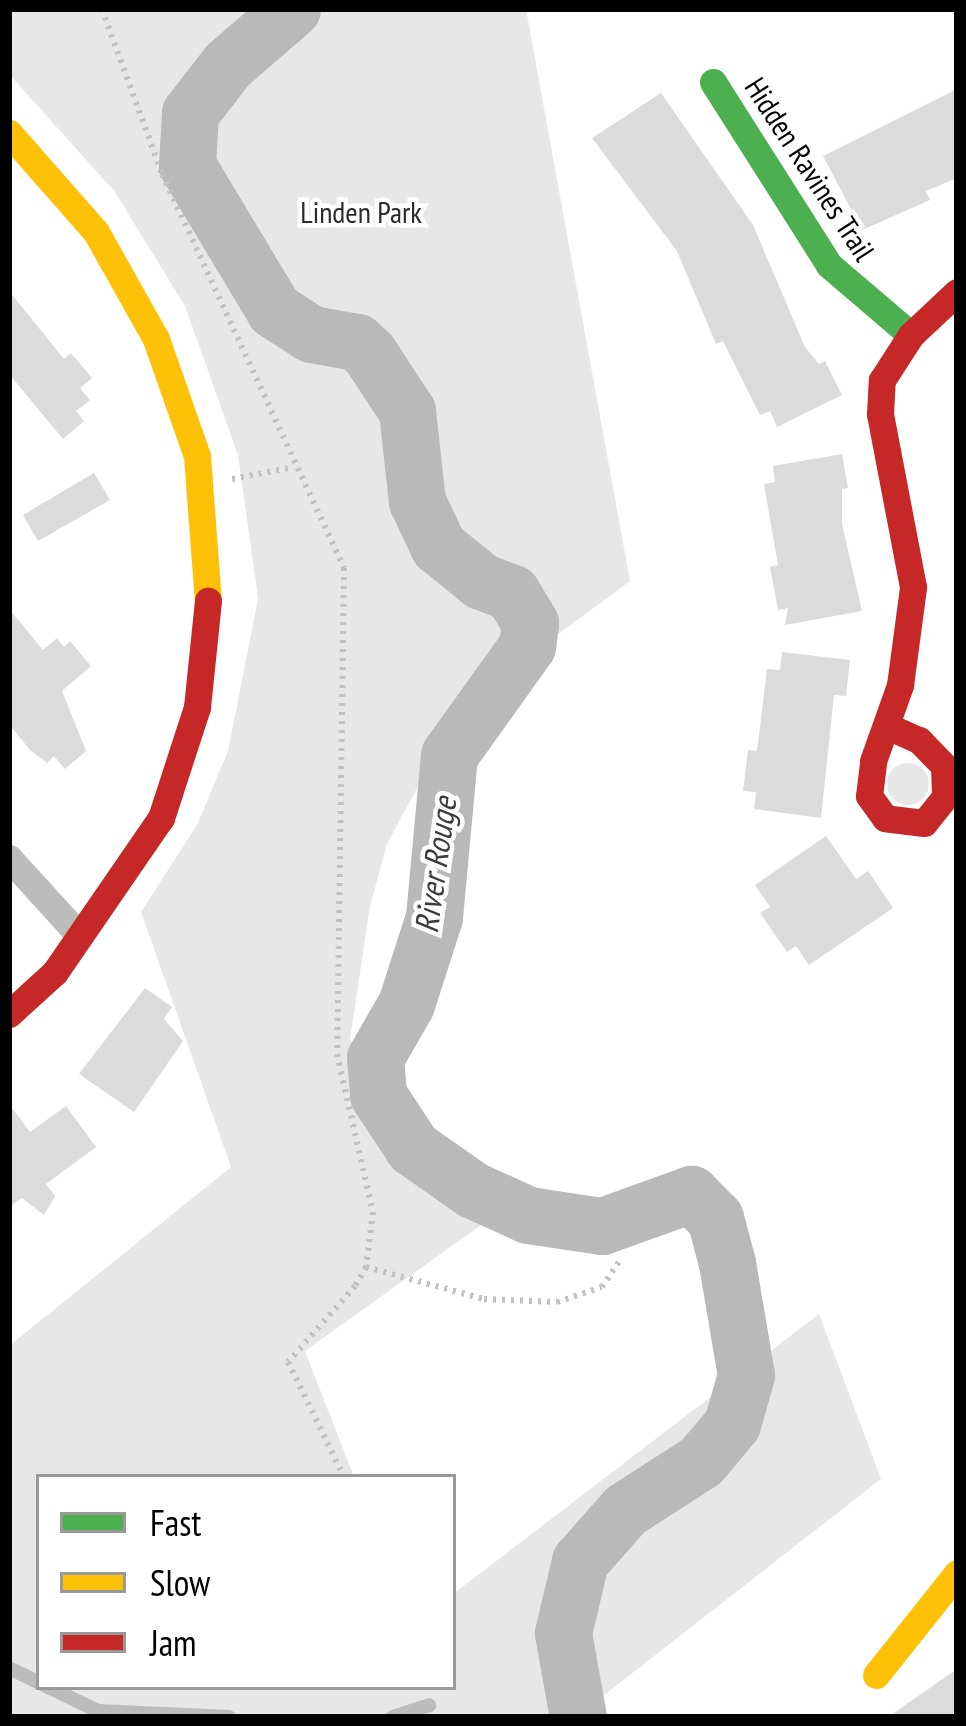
<!DOCTYPE html>
<html>
<head>
<meta charset="utf-8">
<style>
  body { margin:0 }
  #map { position:relative; width:966px; height:1726px; overflow:hidden; background:#fff; font-family:"PT Sans Narrow",sans-serif }
  div>[style] { position:absolute }
  .green>* { inset:0; background:#e7e7e7 }
  .round { border-radius:50% }
  .river>* { height:57px; margin:-28.5px; padding:0 28.5px; transform-origin:28.5px; border-radius:28.5px; background:#b9b9b9 }
  .building>* { inset:0; background:#dbdbdb }
  .path>* { height:6px; margin-top:-3px; transform-origin:0; background:repeating-linear-gradient(90deg,#c2c2c2 0 3px,transparent 0 9px) }
  .lane>* { height:14px; margin:-7px; padding:0 7px; transform-origin:7px; border-radius:7px; background:#bcbcbc }
  .street>* { height:27px; margin:-13.5px; padding:0 13.5px; transform-origin:13.5px; border-radius:13.5px; background:#bcbcbc }
  .fast>* { height:27px; margin:-13.5px; padding:0 13.5px; transform-origin:13.5px; border-radius:13.5px; background:#4caf50 }
  .slow>* { height:27px; margin:-13.5px; padding:0 13.5px; transform-origin:13.5px; border-radius:13.5px; background:#ffc107 }
  .jam>* { height:27px; margin:-13.5px; padding:0 13.5px; transform-origin:13.5px; border-radius:13.5px; background:#c62828 }
  span { translate:-50% -50%; white-space:nowrap; text-align:center; line-height:1.15; -webkit-text-stroke:9px #fff; paint-order:stroke }
  .street-label { font-size:30px; color:#000 }
  .park-label { font-size:30px; color:#2b2b2b }
  .water-label { font-size:33px; color:#3c3c3c; font-style:italic }
  .frame { position:absolute; inset:0; border:12px solid #000; pointer-events:none }
  .legend { position:absolute; left:36px; top:1474px; width:420px; height:216px; box-sizing:border-box; background:#fff; border:3px solid #999; margin:0; padding:15px 21px; list-style:none; font-size:36px; color:#000 }
  .legend li { display:flex; align-items:center; gap:24px; height:60px }
  .legend b { width:60px; border:3px solid #999 }
</style>
</head>
<body>
<div id="map">
  <div class="green">
    <i style="clip-path:polygon(9px 9px,526px 9px,630px 581px,515px 666px,422px 779px,387px 844px,370px 906px,350px 1039px,369px 1084px,437px 1168px,471px 1191px,516px 1200px,305px 1351px,354px 1477px,39px 1477px,39px 1687px,453px 1687px,453px 1594px,819px 1314px,881px 1479px,576px 1717px,9px 1717px,9px 1346px,231px 1167px,141px 912px,197px 825px,228px 751px,258px 599px,238px 455px,185px 306px,115px 192px,9px 74px)"></i>
    <i class="round" style="left:887px;top:763px;width:42px;height:42px"></i>
  </div>
  <div class="river">
    <i style="left:292px;top:9px;width:84px;rotate:139.3deg"></i>
    <i style="left:228px;top:64px;width:62px;rotate:127.8deg"></i>
    <i style="left:190px;top:113px;width:52px;rotate:93.3deg"></i>
    <i style="left:187px;top:165px;width:169px;rotate:59deg"></i>
    <i style="left:274px;top:310px;width:44px;rotate:33deg"></i>
    <i style="left:311px;top:334px;width:47px;rotate:9.9deg"></i>
    <i style="left:357px;top:342px;width:16px;rotate:43deg"></i>
    <i style="left:369px;top:353px;width:69px;rotate:56.8deg"></i>
    <i style="left:407px;top:411px;width:91px;rotate:83.7deg"></i>
    <i style="left:417px;top:501px;width:50px;rotate:65deg"></i>
    <i style="left:438px;top:546px;width:55px;rotate:39.1deg"></i>
    <i style="left:481px;top:581px;width:33px;rotate:21deg"></i>
    <i style="left:512px;top:593px;width:35px;rotate:59deg"></i>
    <i style="left:530px;top:623px;width:23px;rotate:97deg"></i>
    <i style="left:527px;top:646px;width:134px;rotate:125.6deg"></i>
    <i style="left:449px;top:755px;width:163px;rotate:95.3deg"></i>
    <i style="left:434px;top:917px;width:91px;rotate:107.8deg"></i>
    <i style="left:406px;top:1004px;width:62px;rotate:119.9deg"></i>
    <i style="left:375px;top:1058px;width:37px;rotate:85deg"></i>
    <i style="left:378px;top:1095px;width:64px;rotate:56.6deg"></i>
    <i style="left:413px;top:1148px;width:73px;rotate:35deg"></i>
    <i style="left:473px;top:1190px;width:60px;rotate:24.4deg"></i>
    <i style="left:528px;top:1215px;width:75px;rotate:8.5deg"></i>
    <i style="left:602px;top:1226px;width:95px;rotate:-19.8deg"></i>
    <i style="left:691px;top:1194px;width:34px;rotate:45deg"></i>
    <i style="left:715px;top:1218px;width:47px;rotate:75.1deg"></i>
    <i style="left:727px;top:1263px;width:114px;rotate:80.4deg"></i>
    <i style="left:746px;top:1375px;width:51px;rotate:105.9deg"></i>
    <i style="left:732px;top:1424px;width:48px;rotate:130deg"></i>
    <i style="left:701px;top:1461px;width:90px;rotate:147.2deg"></i>
    <i style="left:625px;top:1510px;width:68px;rotate:131.4deg"></i>
    <i style="left:580px;top:1561px;width:74px;rotate:103.3deg"></i>
    <i style="left:563px;top:1633px;width:85px;rotate:79.9deg"></i>
  </div>
  <div class="building">
    <i style="clip-path:polygon(957px 89px,957px 178px,926px 191px,930px 200px,862px 230px,823px 156px)"></i>
    <i style="clip-path:polygon(661px 93px,753px 225px,805px 347px,819px 364px,825px 361px,842px 395px,777px 427px,770px 411px,760px 415px,723px 341px,716px 344px,677px 251px,592px 138px)"></i>
    <i style="clip-path:polygon(9px 291px,64px 359px,71px 353px,92px 378px,80px 388px,90px 400px,76px 411px,84px 421px,63px 439px,9px 374px)"></i>
    <i style="clip-path:polygon(842px 454px,848px 488px,842px 489px,842px 524px,862px 611px,785px 625px,788px 608px,778px 610px,770px 567px,778px 565px,764px 484px,775px 482px,773px 466px)"></i>
    <i style="clip-path:polygon(94px 473px,110px 500px,38px 541px,23px 515px)"></i>
    <i style="clip-path:polygon(9px 609px,43px 650px,57px 638px,64px 647px,70px 641px,91px 666px,62px 691px,86px 751px,65px 769px,54px 756px,47px 763px,30px 750px,9px 724px)"></i>
    <i style="clip-path:polygon(782px 652px,850px 660px,846px 696px,834px 695px,821px 818px,754px 809px,756px 792px,743px 791px,748px 750px,757px 751px,767px 669px,780px 670px)"></i>
    <i style="clip-path:polygon(826px 836px,856px 879px,868px 871px,893px 908px,809px 965px,796px 946px,787px 952px,760px 913px,770px 907px,755px 885px)"></i>
    <i style="clip-path:polygon(145px 988px,172px 1007px,164px 1019px,183px 1041px,134px 1112px,79px 1074px)"></i>
    <i style="clip-path:polygon(9px 1104px,30px 1132px,66px 1106px,96px 1147px,46px 1184px,55px 1196px,44px 1215px,22px 1198px,9px 1207px)"></i>
    <i style="clip-path:polygon(957px 1669px,957px 1717px,888px 1717px)"></i>
  </div>
  <div class="path">
    <i style="left:102px;top:9px;width:176px;rotate:70deg"></i>
    <i style="left:162px;top:174px;width:434px;rotate:65.2deg"></i>
    <i style="left:344px;top:568px;width:486px;rotate:90.8deg"></i>
    <i style="left:337px;top:1054px;width:162px;rotate:77.2deg"></i>
    <i style="left:373px;top:1212px;width:55px;rotate:97.3deg"></i>
    <i style="left:366px;top:1267px;width:22px;rotate:120deg"></i>
    <i style="left:355px;top:1286px;width:101px;rotate:131.4deg"></i>
    <i style="left:288px;top:1362px;width:128px;rotate:64deg"></i>
    <i style="left:232px;top:479px;width:63px;rotate:-11deg"></i>
    <i style="left:366px;top:1267px;width:122px;rotate:15.2deg"></i>
    <i style="left:484px;top:1299px;width:73px;rotate:2.4deg"></i>
    <i style="left:557px;top:1302px;width:47px;rotate:-18.4deg"></i>
    <i style="left:602px;top:1287px;width:30px;rotate:-56deg"></i>
  </div>
  <div class="lane">
    <i style="left:9px;top:1668px;width:99px;rotate:25.8deg"></i>
    <i style="left:98px;top:1711px;width:131px;rotate:2.6deg"></i>
    <i style="left:393px;top:1717px;width:38px;rotate:-18deg"></i>
  </div>
  <div class="street">
    <i style="left:9px;top:858px;width:105px;rotate:47.7deg"></i>
  </div>
  <div class="fast">
    <i style="left:713px;top:82px;width:217px;rotate:57.6deg"></i>
    <i style="left:829px;top:265px;width:108px;rotate:40.5deg"></i>
  </div>
  <div class="slow">
    <i style="left:9px;top:133px;width:132px;rotate:48.7deg"></i>
    <i style="left:96px;top:232px;width:123px;rotate:60.7deg"></i>
    <i style="left:156px;top:339px;width:124px;rotate:70.7deg"></i>
    <i style="left:197px;top:456px;width:145px;rotate:85.7deg"></i>
    <i style="left:876px;top:1675px;width:130px;rotate:-51.5deg"></i>
  </div>
  <div class="jam">
    <i style="left:887px;top:726px;width:35px;rotate:24deg"></i>
    <i style="left:919px;top:740px;width:36px;rotate:46deg"></i>
    <i style="left:944px;top:766px;width:31px;rotate:88deg"></i>
    <i style="left:945px;top:797px;width:33px;rotate:129deg"></i>
    <i style="left:924px;top:823px;width:39px;rotate:-173deg"></i>
    <i style="left:885px;top:818px;width:27px;rotate:-126deg"></i>
    <i style="left:869px;top:796px;width:35px;rotate:-83deg"></i>
    <i style="left:873px;top:761px;width:81px;rotate:-70.4deg"></i>
    <i style="left:900px;top:685px;width:99px;rotate:-82.4deg"></i>
    <i style="left:913px;top:587px;width:176px;rotate:-100.8deg"></i>
    <i style="left:880px;top:414px;width:34px;rotate:-87deg"></i>
    <i style="left:882px;top:380px;width:54px;rotate:-57.2deg"></i>
    <i style="left:911px;top:335px;width:63px;rotate:-43.1deg"></i>
    <i style="left:9px;top:1014px;width:62px;rotate:-42.4deg"></i>
    <i style="left:55px;top:972px;width:187px;rotate:-55.5deg"></i>
    <i style="left:161px;top:818px;width:117px;rotate:-72deg"></i>
    <i style="left:197px;top:707px;width:107px;rotate:-84.1deg"></i>
  </div>
  <div class="street-label">
    <span style="left:810px;top:169px;rotate:57deg">Hidden Ravines Trail</span>
  </div>
  <div class="park-label">
    <span style="left:361px;top:212px">Linden Park</span>
  </div>
  <div class="water-label">
    <span style="left:435px;top:865px;rotate:-82deg">River Rouge</span>
  </div>
  <div class="frame"></div>
  <ul class="legend">
  <li><b style="height:15px;background:#4caf50"></b>Fast</li>
  <li><b style="height:15px;background:#ffc107"></b>Slow</li>
  <li><b style="height:15px;background:#c62828"></b>Jam</li>
  </ul>
</div>
</body>
</html>
